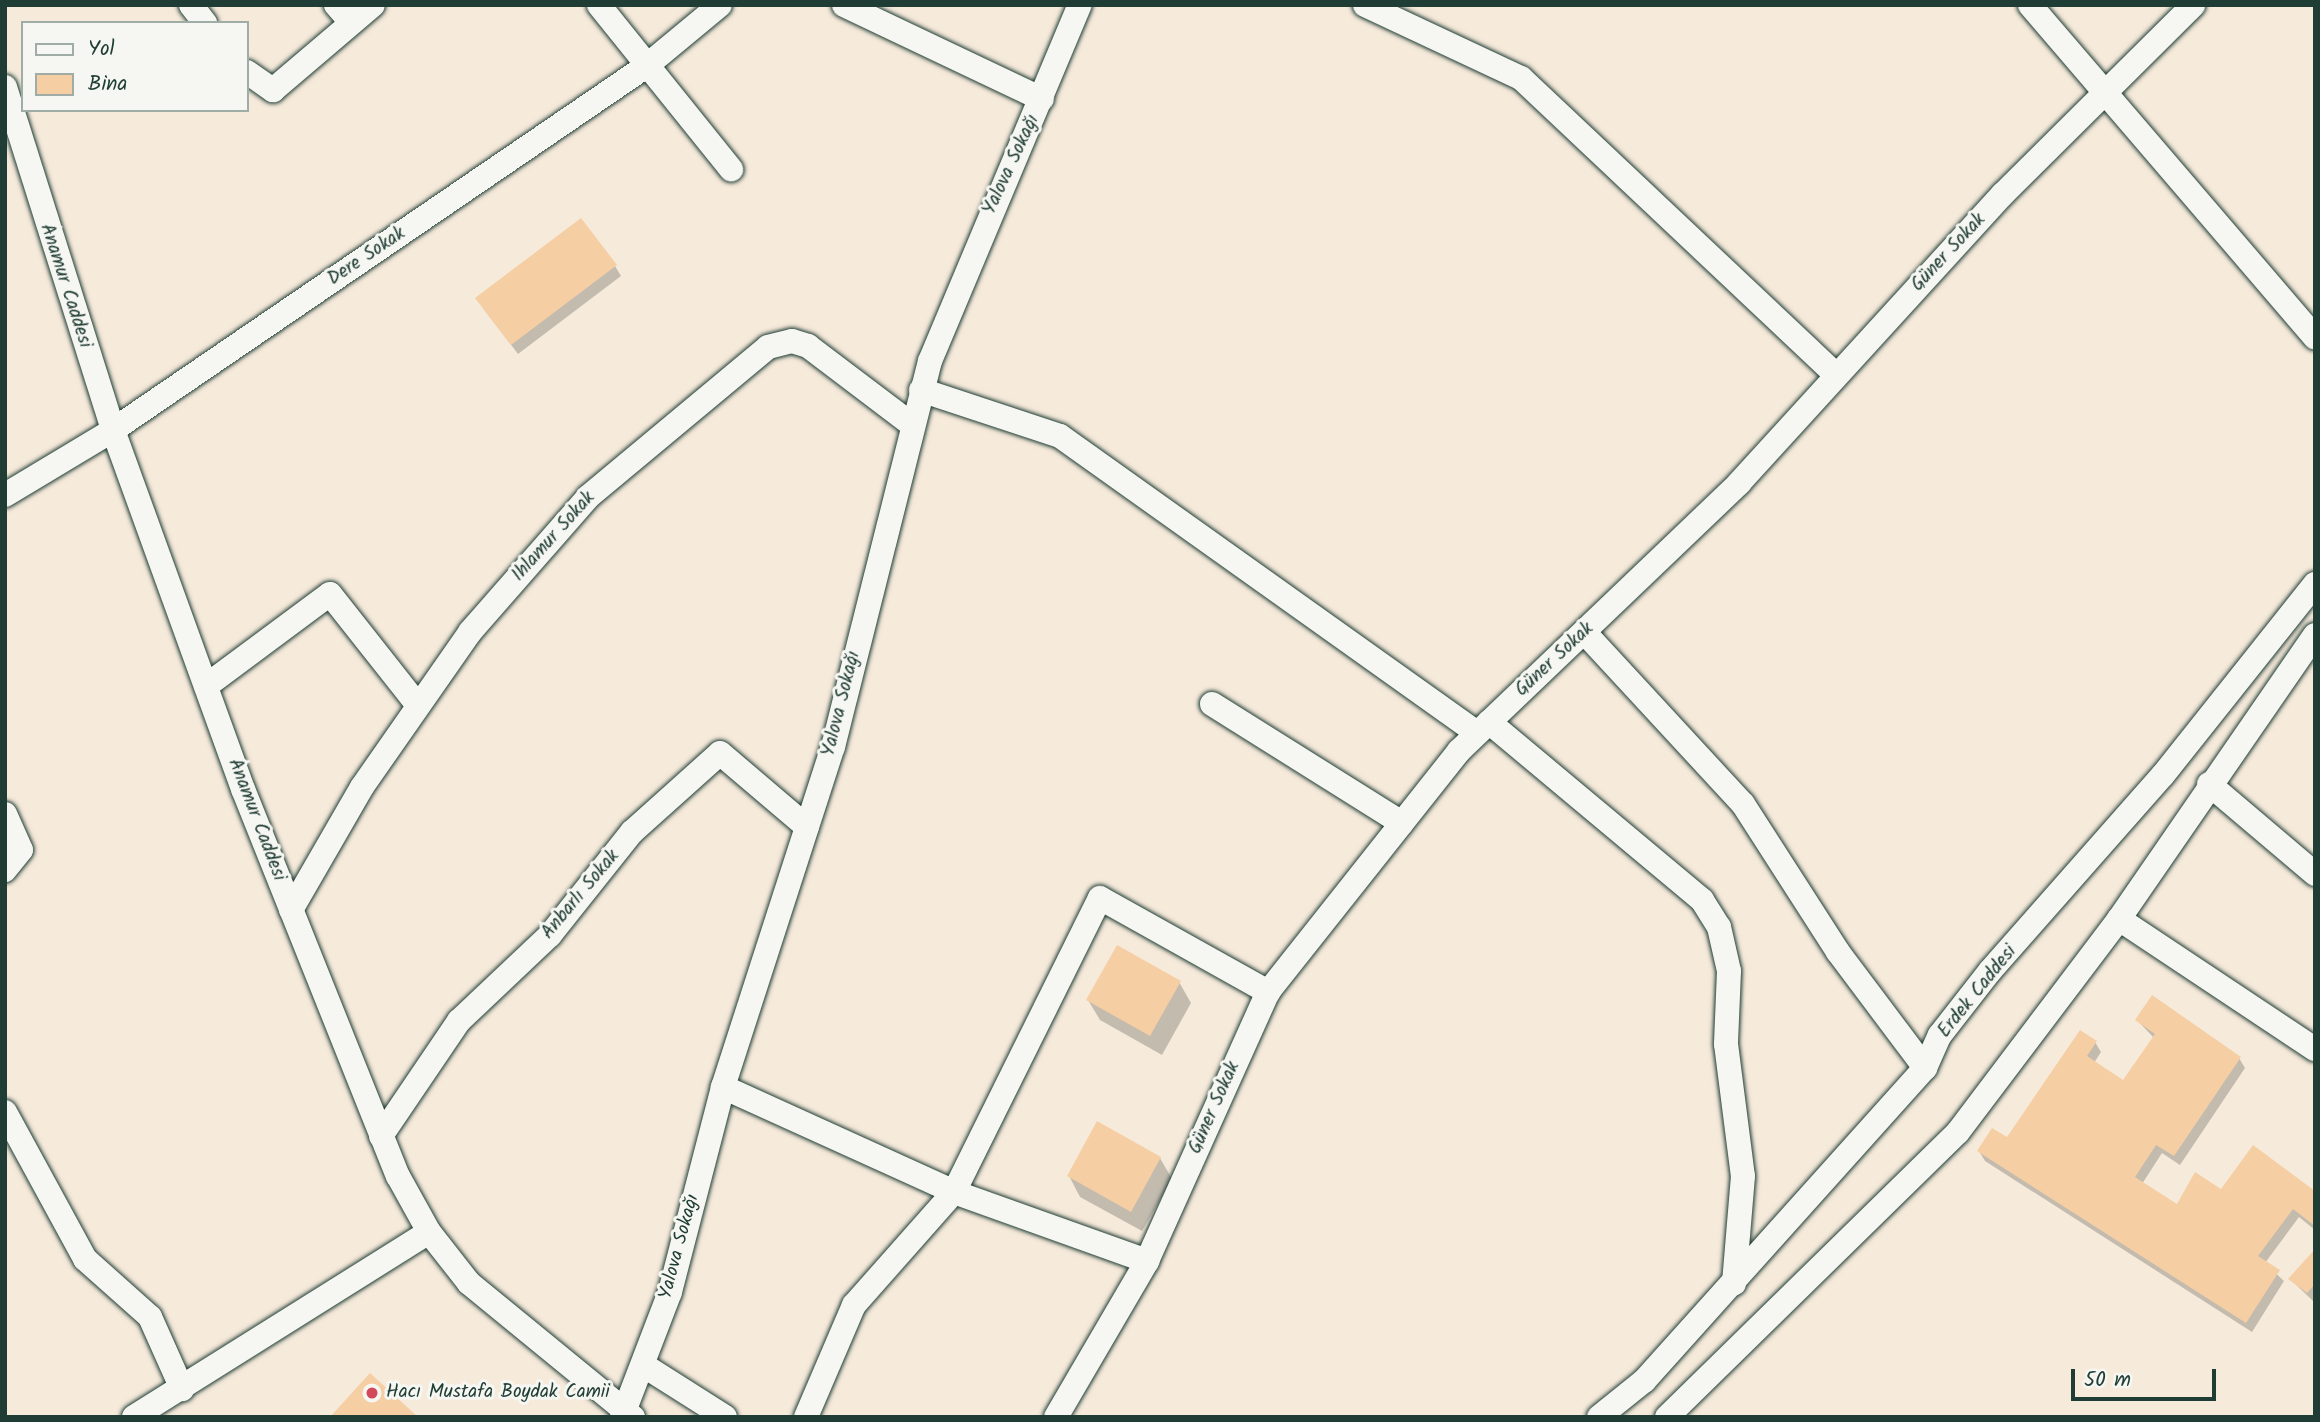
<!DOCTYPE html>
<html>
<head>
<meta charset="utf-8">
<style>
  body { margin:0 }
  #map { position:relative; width:2320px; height:1422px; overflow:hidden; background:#f6eadb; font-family:Kalam,sans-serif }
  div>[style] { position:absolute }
  .shadow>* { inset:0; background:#0003 }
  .building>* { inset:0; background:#f5cea4 }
  .roads { filter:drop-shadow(0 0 2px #1f3d34) drop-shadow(0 0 2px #1f3d34) }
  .minor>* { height:24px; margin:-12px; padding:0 12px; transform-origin:12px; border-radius:12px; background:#f6f6f2 }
  .dots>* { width:19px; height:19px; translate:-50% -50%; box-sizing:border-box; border:4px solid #f6f6f2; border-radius:50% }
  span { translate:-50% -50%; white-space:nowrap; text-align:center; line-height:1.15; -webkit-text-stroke:6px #f6f6f2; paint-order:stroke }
  .street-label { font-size:19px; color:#1f3d34 }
  .poi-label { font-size:19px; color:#1f3d34 }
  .left { translate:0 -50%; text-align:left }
  .frame { position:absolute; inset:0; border:7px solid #1f3d34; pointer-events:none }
  .legend { position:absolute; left:21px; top:21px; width:228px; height:91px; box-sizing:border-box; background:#f6f6f2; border:2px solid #a0aca6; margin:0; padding:9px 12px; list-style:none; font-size:21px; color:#1f3d34 }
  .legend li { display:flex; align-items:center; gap:14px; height:35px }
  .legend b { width:35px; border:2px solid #a0aca6 }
  .scale { position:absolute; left:2071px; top:1369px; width:145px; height:32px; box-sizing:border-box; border:4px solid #1f3d34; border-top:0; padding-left:9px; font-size:21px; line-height:24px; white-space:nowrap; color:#1f3d34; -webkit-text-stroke:5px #f6f6f2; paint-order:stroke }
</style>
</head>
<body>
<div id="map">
  <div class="shadow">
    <i style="clip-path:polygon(615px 266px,621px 276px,518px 354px,483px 308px)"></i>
    <i style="clip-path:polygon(1179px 982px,1191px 1003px,1162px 1055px,1100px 1020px,1088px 1000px)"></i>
    <i style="clip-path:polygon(2137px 1020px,2239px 1058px,2245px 1068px,2180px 1165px,2162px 1153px,2142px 1184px,2178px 1207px,2221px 1191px,2315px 1193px,2315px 1230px,2299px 1217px,2265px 1263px,2284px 1281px,2252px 1332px,1985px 1161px,1979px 1151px,2008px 1140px,2095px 1042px,2101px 1052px,2094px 1063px,2123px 1082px,2154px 1038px)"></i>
    <i style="clip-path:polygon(1160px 1158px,1172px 1179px,1142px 1231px,1080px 1197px,1069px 1176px)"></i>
    <i style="clip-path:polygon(2315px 1251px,2315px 1300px,2313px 1301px,2290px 1279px)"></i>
  </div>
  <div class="building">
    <i style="clip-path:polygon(581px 218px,617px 265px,511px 345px,475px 298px)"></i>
    <i style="clip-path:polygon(1117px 945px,1181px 981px,1150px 1036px,1086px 1000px)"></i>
    <i style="clip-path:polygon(2152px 995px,2241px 1057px,2174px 1156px,2156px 1145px,2135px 1177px,2177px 1204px,2195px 1172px,2221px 1189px,2253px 1145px,2315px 1191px,2315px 1226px,2293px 1209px,2258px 1256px,2280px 1270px,2246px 1323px,1977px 1151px,1992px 1128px,2007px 1137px,2080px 1030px,2097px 1041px,2087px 1056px,2123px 1080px,2155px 1034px,2135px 1020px)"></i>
    <i style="clip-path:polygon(1097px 1121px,1161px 1157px,1131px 1212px,1067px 1176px)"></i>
    <i style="clip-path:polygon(2315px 1249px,2315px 1284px,2307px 1293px,2288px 1279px)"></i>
    <i style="clip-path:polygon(370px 1373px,418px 1417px,330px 1417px)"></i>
  </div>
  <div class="roads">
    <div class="minor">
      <i style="left:191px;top:5px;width:23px;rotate:52deg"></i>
      <i style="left:336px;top:5px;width:23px;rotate:49deg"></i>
      <i style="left:599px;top:5px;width:211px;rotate:51.2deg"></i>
      <i style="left:844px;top:5px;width:219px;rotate:25.4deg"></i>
      <i style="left:1365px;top:5px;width:172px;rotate:25.1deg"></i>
      <i style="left:1521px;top:78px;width:433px;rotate:43.3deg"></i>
      <i style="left:2030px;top:5px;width:438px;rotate:49.4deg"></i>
      <i style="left:247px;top:72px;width:32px;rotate:35deg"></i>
      <i style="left:273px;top:90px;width:131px;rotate:-40.4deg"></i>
      <i style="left:5px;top:87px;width:360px;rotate:72.5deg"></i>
      <i style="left:113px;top:430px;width:382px;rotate:70.1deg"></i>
      <i style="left:243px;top:789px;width:417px;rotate:68.2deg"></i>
      <i style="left:398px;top:1176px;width:64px;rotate:61deg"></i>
      <i style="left:429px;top:1232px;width:65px;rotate:51.9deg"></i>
      <i style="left:469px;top:1283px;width:212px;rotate:39.3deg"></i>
      <i style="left:921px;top:390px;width:146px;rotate:18.3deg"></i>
      <i style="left:1060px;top:436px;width:512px;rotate:35.46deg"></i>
      <i style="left:5px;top:495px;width:126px;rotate:-31deg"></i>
      <i style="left:113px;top:430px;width:644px;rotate:-34.31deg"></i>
      <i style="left:645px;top:67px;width:97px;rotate:-39.6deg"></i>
      <i style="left:1585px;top:633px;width:233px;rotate:47.3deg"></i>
      <i style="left:1743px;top:804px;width:176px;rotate:57.3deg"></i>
      <i style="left:1838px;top:952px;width:145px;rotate:53.1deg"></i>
      <i style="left:206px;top:686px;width:154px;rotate:-36.6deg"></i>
      <i style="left:330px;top:594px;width:140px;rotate:51.7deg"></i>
      <i style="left:1212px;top:704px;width:224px;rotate:32.1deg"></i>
      <i style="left:1489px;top:722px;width:278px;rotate:39.9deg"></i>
      <i style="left:1702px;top:900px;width:32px;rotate:58deg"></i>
      <i style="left:1719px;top:927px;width:45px;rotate:77.2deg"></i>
      <i style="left:1729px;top:971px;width:73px;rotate:92.4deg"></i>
      <i style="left:1726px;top:1044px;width:133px;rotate:82.7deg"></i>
      <i style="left:1743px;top:1176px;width:108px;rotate:94.8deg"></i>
      <i style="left:2209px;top:784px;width:139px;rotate:40.3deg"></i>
      <i style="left:5px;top:814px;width:39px;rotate:66deg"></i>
      <i style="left:21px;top:850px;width:26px;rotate:129deg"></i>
      <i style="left:291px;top:910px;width:142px;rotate:-60deg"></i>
      <i style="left:362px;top:787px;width:189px;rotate:-55.1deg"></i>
      <i style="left:470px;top:632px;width:179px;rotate:-48.8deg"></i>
      <i style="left:588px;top:497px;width:234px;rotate:-39.8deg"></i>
      <i style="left:768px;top:347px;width:25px;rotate:-14deg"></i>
      <i style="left:792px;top:341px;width:17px;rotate:17deg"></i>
      <i style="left:808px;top:346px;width:129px;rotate:37.1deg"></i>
      <i style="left:2119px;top:919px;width:235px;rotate:33.6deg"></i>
      <i style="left:723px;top:1087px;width:254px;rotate:24.4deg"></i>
      <i style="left:954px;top:1192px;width:205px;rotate:19.7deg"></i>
      <i style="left:5px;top:1112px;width:167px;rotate:61.4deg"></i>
      <i style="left:85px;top:1259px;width:87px;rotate:41.7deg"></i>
      <i style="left:150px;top:1317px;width:79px;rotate:66deg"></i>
      <i style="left:381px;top:1136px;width:139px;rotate:-55.9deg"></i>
      <i style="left:459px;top:1021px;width:125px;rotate:-43.4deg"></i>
      <i style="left:550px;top:935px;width:132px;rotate:-51.5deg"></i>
      <i style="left:632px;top:832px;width:118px;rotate:-41.9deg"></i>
      <i style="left:720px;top:753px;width:114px;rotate:40.4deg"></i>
      <i style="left:643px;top:1365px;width:97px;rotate:32.4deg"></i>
      <i style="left:134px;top:1417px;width:348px;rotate:-32.1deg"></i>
      <i style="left:622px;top:1417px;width:134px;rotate:-69deg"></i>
      <i style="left:670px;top:1292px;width:212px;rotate:-75.5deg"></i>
      <i style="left:723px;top:1087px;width:357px;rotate:-72.1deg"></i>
      <i style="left:833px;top:747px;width:398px;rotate:-75.9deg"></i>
      <i style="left:930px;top:361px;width:386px;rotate:-67.2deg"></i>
      <i style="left:806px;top:1417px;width:122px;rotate:-66.8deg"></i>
      <i style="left:854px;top:1305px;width:151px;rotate:-48.5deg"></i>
      <i style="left:954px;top:1192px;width:328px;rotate:-63.6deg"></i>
      <i style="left:1100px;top:898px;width:193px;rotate:29.2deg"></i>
      <i style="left:1056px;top:1417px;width:181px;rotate:-59.7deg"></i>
      <i style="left:1147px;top:1261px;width:295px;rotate:-65.8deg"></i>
      <i style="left:1268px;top:992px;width:308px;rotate:-51.6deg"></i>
      <i style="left:1459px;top:751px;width:388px;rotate:-43.7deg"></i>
      <i style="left:1739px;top:483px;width:391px;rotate:-47.6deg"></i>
      <i style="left:2003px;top:194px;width:268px;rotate:-44.8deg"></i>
      <i style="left:1599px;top:1417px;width:58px;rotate:-38.7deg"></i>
      <i style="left:1644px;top:1381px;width:421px;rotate:-48.1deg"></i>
      <i style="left:1925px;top:1068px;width:36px;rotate:-66deg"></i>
      <i style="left:1940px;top:1035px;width:81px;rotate:-52deg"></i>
      <i style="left:1990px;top:971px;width:261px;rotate:-48.6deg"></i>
      <i style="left:2163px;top:775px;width:244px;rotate:-51.5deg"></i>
      <i style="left:1667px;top:1417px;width:407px;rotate:-44.4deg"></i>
      <i style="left:1958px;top:1132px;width:267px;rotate:-52.9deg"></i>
      <i style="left:2119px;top:919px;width:345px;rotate:-55.4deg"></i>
    </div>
  </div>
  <div class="dots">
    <i style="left:372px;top:1393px;background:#d1495b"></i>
  </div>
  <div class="street-label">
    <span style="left:1012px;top:165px;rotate:-65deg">Yalova Sokağı</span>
    <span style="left:1949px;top:253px;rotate:-47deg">Güner Sokak</span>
    <span style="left:367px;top:257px;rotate:-34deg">Dere Sokak</span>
    <span style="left:65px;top:286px;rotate:72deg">Anamur Caddesi</span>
    <span style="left:554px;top:537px;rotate:-48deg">Ihlamur Sokak</span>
    <span style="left:1555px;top:660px;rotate:-43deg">Güner Sokak</span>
    <span style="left:842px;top:704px;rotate:-76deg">Yalova Sokağı</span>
    <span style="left:256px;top:820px;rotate:69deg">Anamur Caddesi</span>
    <span style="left:581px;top:895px;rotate:-50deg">Anbarlı Sokak</span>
    <span style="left:1978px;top:992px;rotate:-51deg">Erdek Caddesi</span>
    <span style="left:1215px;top:1108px;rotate:-66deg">Güner Sokak</span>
    <span style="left:680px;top:1247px;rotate:-75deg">Yalova Sokağı</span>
  </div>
  <div class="poi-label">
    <span class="left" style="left:386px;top:1393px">Hacı Mustafa Boydak Camii</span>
  </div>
  <div class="frame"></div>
  <ul class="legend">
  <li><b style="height:9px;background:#f6f6f2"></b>Yol</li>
  <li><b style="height:19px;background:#f5cea4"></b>Bina</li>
  </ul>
  <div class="scale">50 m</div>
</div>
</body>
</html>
